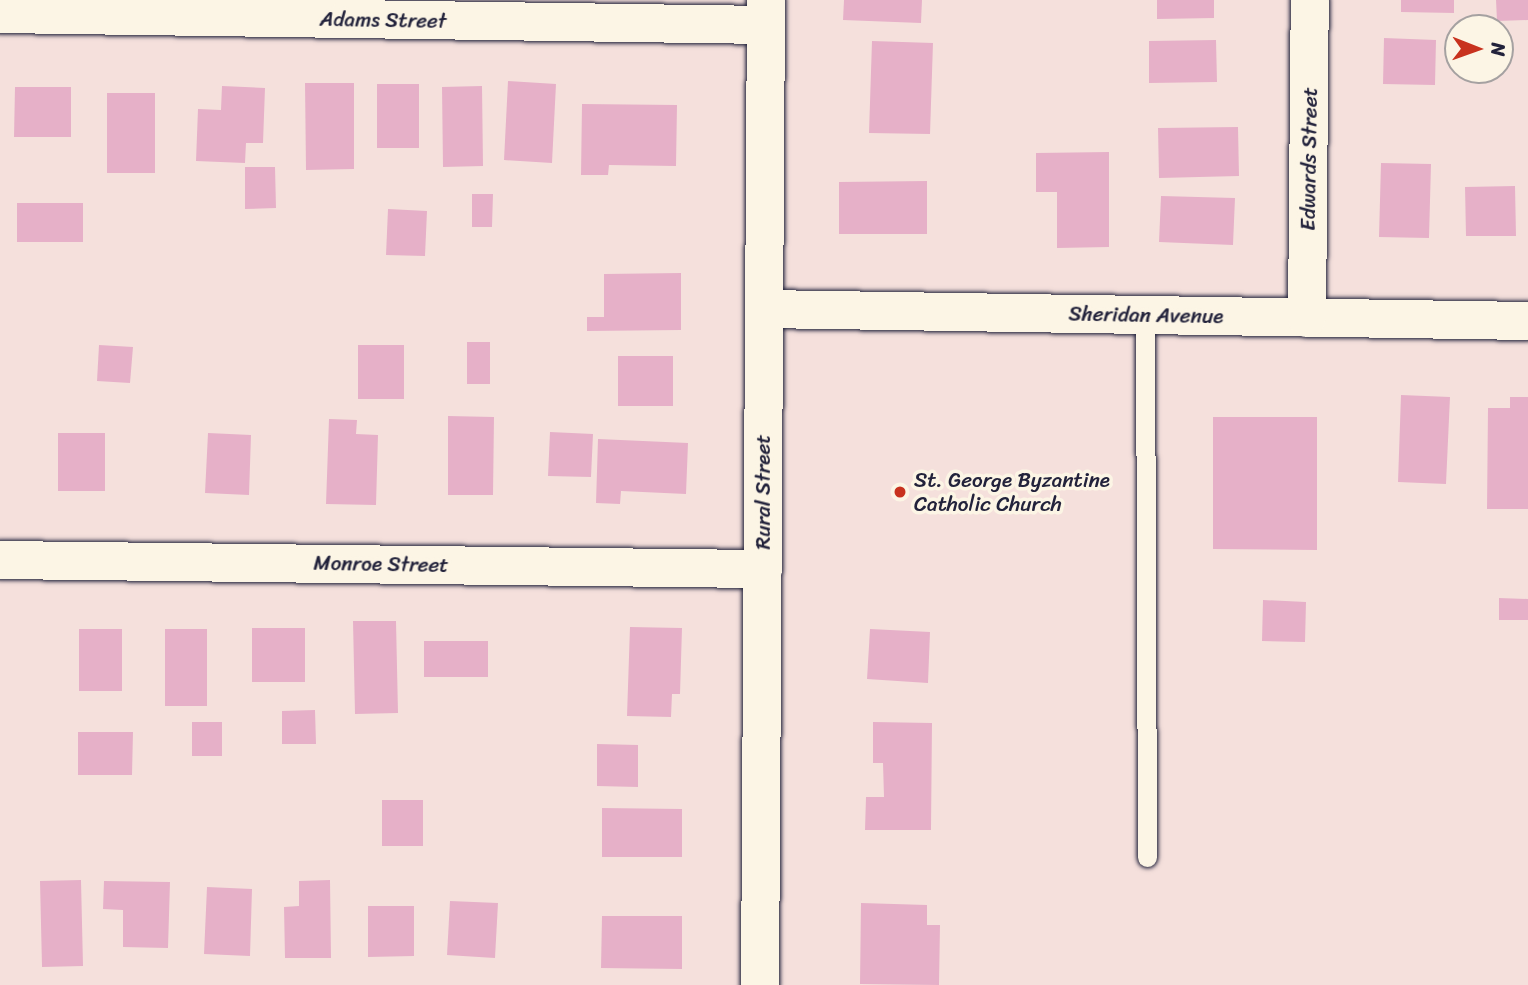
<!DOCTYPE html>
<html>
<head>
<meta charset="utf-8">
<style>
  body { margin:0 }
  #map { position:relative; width:1528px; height:985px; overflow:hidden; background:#f5e0dc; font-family:Sriracha,sans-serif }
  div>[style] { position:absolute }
  .building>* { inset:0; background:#e6b0c8 }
  .roads { filter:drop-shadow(0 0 2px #22223b) drop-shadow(0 0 2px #22223b) }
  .lane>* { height:19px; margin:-9.5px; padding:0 9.5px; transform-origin:9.5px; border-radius:9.5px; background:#fcf5e5 }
  .street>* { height:38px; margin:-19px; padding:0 19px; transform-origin:19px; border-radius:19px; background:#fcf5e5 }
  .dots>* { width:19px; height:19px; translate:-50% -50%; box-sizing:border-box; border:4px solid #fcf5e5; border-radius:50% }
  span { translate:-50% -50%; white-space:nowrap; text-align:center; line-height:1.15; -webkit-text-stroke:7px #fcf5e5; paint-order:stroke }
  .street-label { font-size:21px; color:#22223b }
  .poi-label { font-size:21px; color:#22223b }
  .left { translate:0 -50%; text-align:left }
  .north { position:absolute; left:1444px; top:14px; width:70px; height:70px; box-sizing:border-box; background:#fcf5e5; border:2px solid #a5a1a1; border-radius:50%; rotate:91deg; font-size:19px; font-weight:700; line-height:28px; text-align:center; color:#22223b }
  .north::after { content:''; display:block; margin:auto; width:24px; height:32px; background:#c8321e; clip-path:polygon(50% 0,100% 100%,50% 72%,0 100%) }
</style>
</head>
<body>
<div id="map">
  <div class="building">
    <i style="clip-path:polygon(844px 0,922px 0,921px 23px,843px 20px)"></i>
    <i style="clip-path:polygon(1157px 0,1214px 0,1214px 18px,1157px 19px)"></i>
    <i style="clip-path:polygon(1401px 0,1454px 0,1454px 13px,1401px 12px)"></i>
    <i style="clip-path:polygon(1496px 0,1528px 0,1528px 20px,1497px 21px)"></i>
    <i style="clip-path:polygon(1384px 38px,1436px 40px,1435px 85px,1383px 84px)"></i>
    <i style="clip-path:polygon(1216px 40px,1217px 82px,1149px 83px,1149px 41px)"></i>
    <i style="clip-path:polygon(872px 41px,933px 43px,930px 134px,869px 133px)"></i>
    <i style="clip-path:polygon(508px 81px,556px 84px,552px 163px,504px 160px)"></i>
    <i style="clip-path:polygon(305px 83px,354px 83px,354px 169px,306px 170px)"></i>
    <i style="clip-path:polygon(377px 84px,419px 84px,419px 148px,377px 148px)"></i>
    <i style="clip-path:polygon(222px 86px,265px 88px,263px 143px,246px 143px,245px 163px,196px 161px,198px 109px,221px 110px)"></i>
    <i style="clip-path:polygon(482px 86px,483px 166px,443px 167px,442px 87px)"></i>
    <i style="clip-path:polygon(15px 87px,71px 87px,71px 137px,14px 137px)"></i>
    <i style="clip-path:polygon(107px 93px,155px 93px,155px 173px,107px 173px)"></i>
    <i style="clip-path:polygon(582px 104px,677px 105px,676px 166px,609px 165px,608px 175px,581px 175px)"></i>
    <i style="clip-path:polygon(1238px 127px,1239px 176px,1159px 178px,1158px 128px)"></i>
    <i style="clip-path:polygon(1109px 152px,1109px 247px,1057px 248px,1057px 192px,1036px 192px,1036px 153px)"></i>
    <i style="clip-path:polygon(1381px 163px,1431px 164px,1429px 238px,1379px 237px)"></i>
    <i style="clip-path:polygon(245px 167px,275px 167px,276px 208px,245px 209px)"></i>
    <i style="clip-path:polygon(927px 181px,927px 234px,839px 234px,839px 182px)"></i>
    <i style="clip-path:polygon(1515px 186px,1516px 236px,1466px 236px,1465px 187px)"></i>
    <i style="clip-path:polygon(472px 194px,493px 194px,492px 227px,472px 227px)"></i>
    <i style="clip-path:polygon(1161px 196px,1235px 198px,1233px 245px,1159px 242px)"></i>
    <i style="clip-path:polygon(17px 203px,83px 203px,83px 242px,17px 242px)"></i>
    <i style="clip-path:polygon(388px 209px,427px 211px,425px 256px,386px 255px)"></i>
    <i style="clip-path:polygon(681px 273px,681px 330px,587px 331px,587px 317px,604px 317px,604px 274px)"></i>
    <i style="clip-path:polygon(467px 342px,490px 342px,490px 384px,467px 384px)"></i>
    <i style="clip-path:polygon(99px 345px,133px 347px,130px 383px,97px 381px)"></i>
    <i style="clip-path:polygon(358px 345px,404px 345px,404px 399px,358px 399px)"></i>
    <i style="clip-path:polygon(618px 356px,673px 356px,673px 406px,618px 406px)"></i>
    <i style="clip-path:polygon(1401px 395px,1450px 397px,1446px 484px,1398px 482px)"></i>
    <i style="clip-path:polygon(1510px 397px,1528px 397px,1528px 509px,1487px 509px,1488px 408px,1510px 408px)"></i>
    <i style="clip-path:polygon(448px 416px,494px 417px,493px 495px,448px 495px)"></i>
    <i style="clip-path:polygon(1213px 417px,1317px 417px,1317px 550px,1213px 549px)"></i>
    <i style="clip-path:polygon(329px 419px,357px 420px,356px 434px,378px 435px,376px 505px,326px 504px)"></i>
    <i style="clip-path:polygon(550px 432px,593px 434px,591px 477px,548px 476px)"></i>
    <i style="clip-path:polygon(58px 433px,105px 433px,105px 491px,58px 491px)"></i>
    <i style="clip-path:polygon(208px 433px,251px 435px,249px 495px,205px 493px)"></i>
    <i style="clip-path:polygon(598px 439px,688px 443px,686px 494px,621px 491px,620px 504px,596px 503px)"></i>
    <i style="clip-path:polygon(1499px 598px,1528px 599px,1528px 620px,1499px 620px)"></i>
    <i style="clip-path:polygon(1263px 600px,1306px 602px,1305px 642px,1262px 641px)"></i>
    <i style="clip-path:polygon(353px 621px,396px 621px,398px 713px,355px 714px)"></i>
    <i style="clip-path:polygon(630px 627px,682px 628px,680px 694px,672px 694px,671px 717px,627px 716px)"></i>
    <i style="clip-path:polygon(252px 628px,305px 628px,305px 682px,252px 682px)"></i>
    <i style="clip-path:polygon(79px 629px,122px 629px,122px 691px,79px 691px)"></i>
    <i style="clip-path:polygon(165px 629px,207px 629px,207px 706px,165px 706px)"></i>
    <i style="clip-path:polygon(870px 629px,930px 632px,928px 683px,867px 679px)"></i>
    <i style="clip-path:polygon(424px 641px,488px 641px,488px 677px,424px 677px)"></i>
    <i style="clip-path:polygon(315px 710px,316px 744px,282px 744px,282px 711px)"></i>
    <i style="clip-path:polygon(192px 722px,222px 722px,222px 756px,192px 756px)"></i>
    <i style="clip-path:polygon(873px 722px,932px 723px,931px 830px,865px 830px,866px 797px,884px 797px,883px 763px,873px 763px)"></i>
    <i style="clip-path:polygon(78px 732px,133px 732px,132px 775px,78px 775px)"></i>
    <i style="clip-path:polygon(597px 744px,638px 745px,638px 787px,597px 786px)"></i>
    <i style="clip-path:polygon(382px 800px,423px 800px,423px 846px,382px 846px)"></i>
    <i style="clip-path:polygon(602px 808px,682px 809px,682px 857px,602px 857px)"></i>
    <i style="clip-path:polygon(81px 880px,83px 966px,42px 967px,40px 881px)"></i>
    <i style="clip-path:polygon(330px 880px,331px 958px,285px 958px,284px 907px,299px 906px,299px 881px)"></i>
    <i style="clip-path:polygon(104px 881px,170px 882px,168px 948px,123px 947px,123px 910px,103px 909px)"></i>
    <i style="clip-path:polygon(207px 887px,252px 889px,250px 956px,204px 954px)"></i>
    <i style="clip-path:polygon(450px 901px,498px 903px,495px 958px,447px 955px)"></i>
    <i style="clip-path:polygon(861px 903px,927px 905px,927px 925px,940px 925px,939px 985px,860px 984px)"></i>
    <i style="clip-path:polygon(368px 906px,414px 906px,414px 956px,368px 957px)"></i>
    <i style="clip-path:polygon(602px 916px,682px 916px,682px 969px,601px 968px)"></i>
  </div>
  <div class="roads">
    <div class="lane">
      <i style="left:1145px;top:315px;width:542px;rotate:89.79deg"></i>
    </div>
    <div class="street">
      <i style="left:0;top:14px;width:766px;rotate:0.82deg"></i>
      <i style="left:764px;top:309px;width:764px;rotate:0.9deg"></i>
      <i style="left:1307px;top:318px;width:318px;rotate:-89.5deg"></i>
      <i style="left:0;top:560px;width:763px;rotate:0.68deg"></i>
      <i style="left:760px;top:985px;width:985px;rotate:-89.65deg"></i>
    </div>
  </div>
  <div class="dots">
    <i style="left:900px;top:492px;background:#c8321e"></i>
  </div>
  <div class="street-label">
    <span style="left:383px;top:20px;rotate:1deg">Adams Street</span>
    <span style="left:1309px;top:159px;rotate:-89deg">Edwards Street</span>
    <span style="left:1146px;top:315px;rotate:1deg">Sheridan Avenue</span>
    <span style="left:763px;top:492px;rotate:-90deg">Rural Street</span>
    <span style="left:381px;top:564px;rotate:1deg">Monroe Street</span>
  </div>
  <div class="poi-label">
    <span class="left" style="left:914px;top:492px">St. George Byzantine<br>Catholic Church</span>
  </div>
  <div class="north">N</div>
</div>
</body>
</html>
